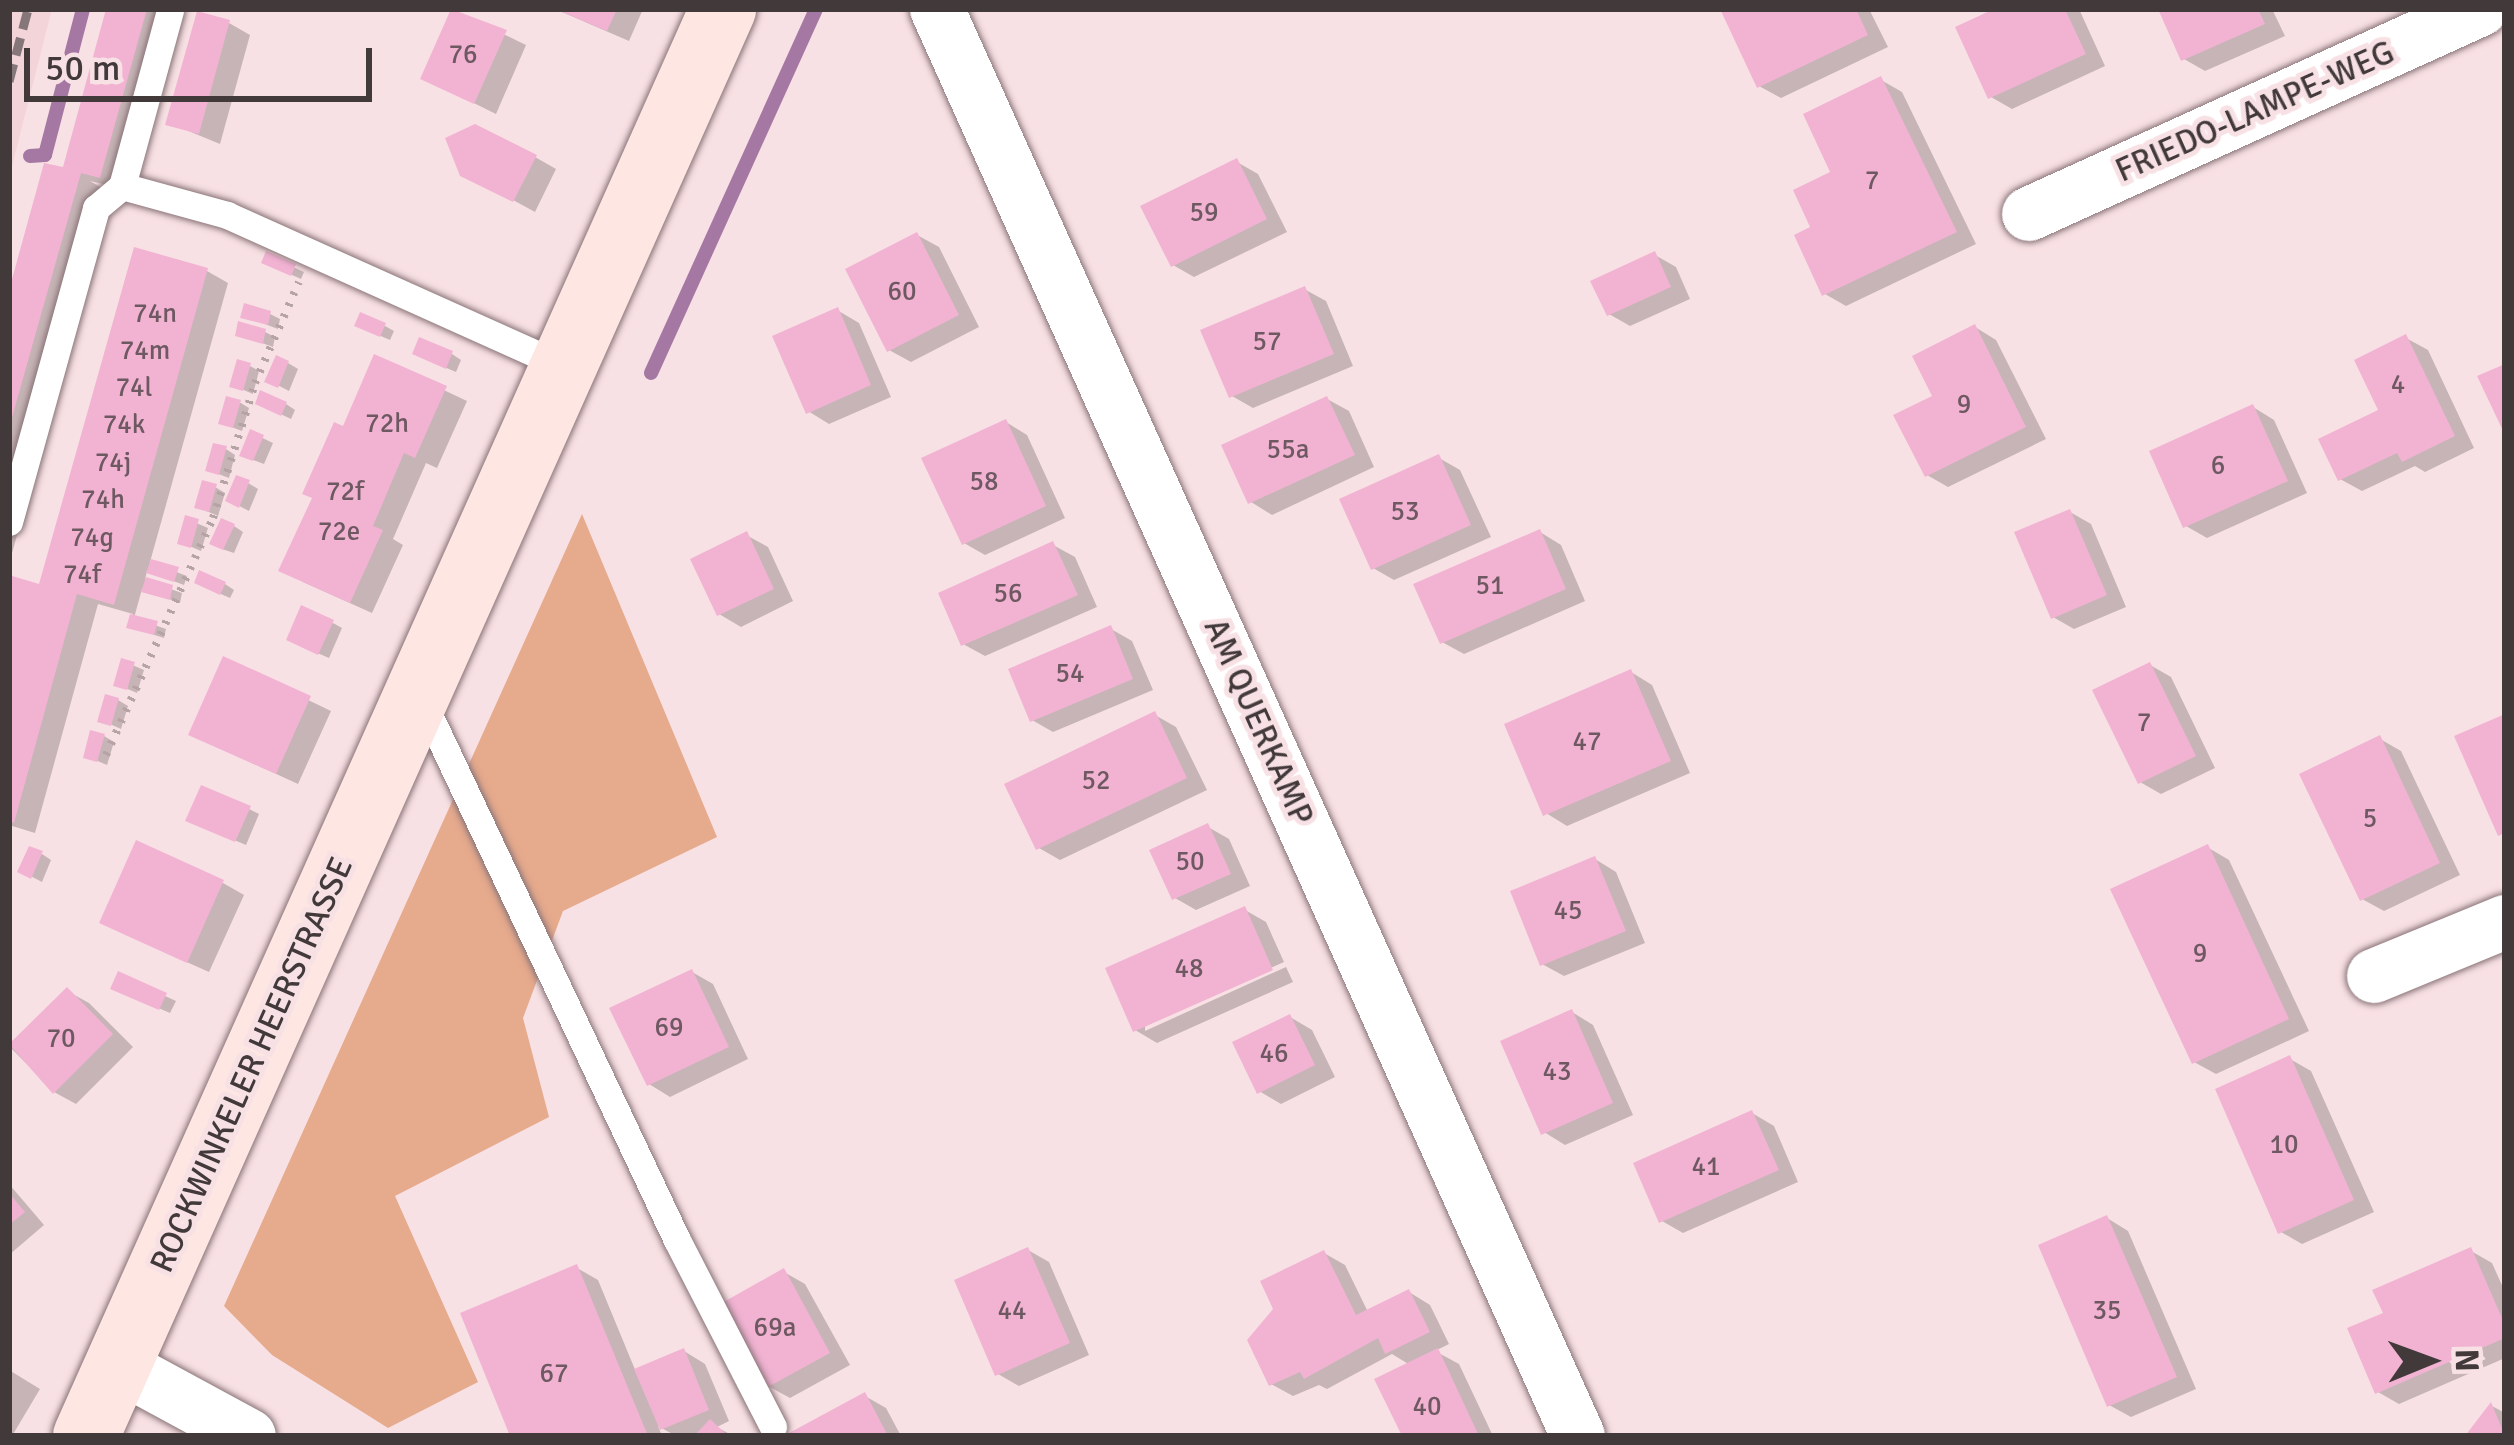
<!DOCTYPE html>
<html>
<head>
<meta charset="utf-8">
<style>
  body { margin:0 }
  #map { position:relative; width:2514px; height:1445px; overflow:hidden; background:#f8e1e4; font-family:Signika,sans-serif }
  div>[style] { position:absolute }
  .built>* { inset:0; background:#f3d4d9 }
  .green>* { inset:0; background:#e6aa8d }
  .shadow>* { inset:0; background:#0003 }
  .stream>* { height:14px; margin:-7px; padding:0 7px; transform-origin:7px; border-radius:7px; background:#a578a4 }
  .building>* { inset:0; background:#f2b3d3 }
  .path>* { height:8px; margin-top:-4px; transform-origin:0; background:repeating-linear-gradient(90deg,#b5a3a6 0 3px,transparent 0 12px) }
  .roads { filter:drop-shadow(0 0 3px #897478) drop-shadow(0 0 3px #897478) }
  .lane>* { height:27px; margin:-13.5px; padding:0 13.5px; transform-origin:13.5px; border-radius:13.5px; background:#fff }
  .street>* { height:54px; margin:-27px; padding:0 27px; transform-origin:27px; border-radius:27px; background:#fff }
  .secondary>* { height:66px; margin:-33px; padding:0 33px; transform-origin:33px; border-radius:33px; background:#fee6e2 }
  .rail>* { height:9px; margin-top:-4.5px; transform-origin:0; background:repeating-linear-gradient(90deg,#857779 0 18px,transparent 0 27px) }
  span { translate:-50% -50%; white-space:nowrap; text-align:center; line-height:1.15; -webkit-text-stroke:10px #f8e1e4; paint-order:stroke }
  .number-label { font-size:27px; color:#6e5861 }
  .number-label span { -webkit-text-stroke-width:0 }
  .street-label { font-size:33px; color:#42393b }
  .frame { position:absolute; inset:0; border:12px solid #42393b; pointer-events:none }
  .north { position:absolute; left:2370px; top:1301px; width:120px; height:120px; -webkit-text-stroke:9px #f8e1e4; paint-order:stroke; rotate:89deg; font-size:33px; font-weight:700; line-height:48px; text-align:center; color:#42393b }
  .north::after { content:''; display:block; margin:auto; width:42px; height:54px; background:#42393b; clip-path:polygon(50% 0,100% 100%,50% 72%,0 100%) }
  .scale { position:absolute; left:24px; top:48px; width:348px; height:54px; box-sizing:border-box; border:6px solid #42393b; border-top:0; padding-left:15px; font-size:36px; line-height:42px; white-space:nowrap; color:#42393b; -webkit-text-stroke:9px #f8e1e4; paint-order:stroke }
</style>
</head>
<body>
<div id="map">
  <div class="built">
    <i style="clip-path:polygon(9px 9px,52px 9px,9px 178px)"></i>
  </div>
  <div class="green">
    <i style="clip-path:polygon(582px 514px,717px 837px,563px 911px,523px 1018px,549px 1117px,395px 1196px,478px 1382px,388px 1428px,272px 1355px,224px 1306px)"></i>
  </div>
  <div class="shadow">
    <i style="clip-path:polygon(109px 9px,162px 9px,121px 188px,90px 181px,112px 194px,9px 564px,9px 301px,77px 175px)"></i>
    <i style="clip-path:polygon(555px 9px,643px 9px,629px 41px)"></i>
    <i style="clip-path:polygon(1723px 9px,1869px 9px,1888px 47px,1781px 98px,1759px 86px)"></i>
    <i style="clip-path:polygon(2001px 9px,2079px 9px,2105px 66px,2012px 109px,1991px 97px)"></i>
    <i style="clip-path:polygon(2162px 9px,2272px 9px,2285px 36px,2205px 71px,2184px 59px)"></i>
    <i style="clip-path:polygon(454px 10px,526px 45px,496px 114px,423px 78px)"></i>
    <i style="clip-path:polygon(229px 23px,250px 35px,220px 144px,169px 123px)"></i>
    <i style="clip-path:polygon(1881px 80px,1902px 92px,1976px 244px,1846px 306px,1825px 294px,1814px 228px,1834px 173px)"></i>
    <i style="clip-path:polygon(535px 157px,556px 169px,535px 212px,480px 182px)"></i>
    <i style="clip-path:polygon(1237px 162px,1258px 174px,1287px 232px,1194px 277px,1173px 265px)"></i>
    <i style="clip-path:polygon(917px 235px,939px 247px,979px 327px,911px 362px,889px 350px)"></i>
    <i style="clip-path:polygon(267px 255px,304px 272px,301px 279px,274px 267px)"></i>
    <i style="clip-path:polygon(1655px 255px,1676px 267px,1690px 299px,1630px 326px,1609px 314px)"></i>
    <i style="clip-path:polygon(207px 271px,228px 283px,150px 562px,187px 576px,184px 585px,147px 571px,145px 580px,182px 593px,180px 603px,142px 589px,134px 618px,166px 629px,164px 638px,130px 627px,133px 614px,98px 604px,35px 833px,9px 825px,9px 578px,41px 587px)"></i>
    <i style="clip-path:polygon(1304px 289px,1326px 301px,1353px 366px,1253px 408px,1232px 396px)"></i>
    <i style="clip-path:polygon(837px 310px,859px 323px,891px 397px,829px 424px,808px 411px)"></i>
    <i style="clip-path:polygon(270px 314px,280px 319px,278px 329px,243px 316px)"></i>
    <i style="clip-path:polygon(385px 326px,394px 331px,390px 340px,367px 330px)"></i>
    <i style="clip-path:polygon(1975px 327px,1996px 340px,2046px 439px,1948px 487px,1927px 475px,1936px 397px)"></i>
    <i style="clip-path:polygon(265px 332px,275px 337px,273px 347px,238px 334px)"></i>
    <i style="clip-path:polygon(2406px 338px,2428px 350px,2474px 448px,2425px 472px,2415px 466px,2362px 491px,2340px 479px,2382px 412px)"></i>
    <i style="clip-path:polygon(452px 354px,461px 360px,456px 372px,425px 359px)"></i>
    <i style="clip-path:polygon(376px 358px,467px 401px,437px 468px,426px 463px,393px 539px,403px 545px,372px 613px,303px 582px)"></i>
    <i style="clip-path:polygon(288px 363px,298px 369px,289px 391px,268px 380px)"></i>
    <i style="clip-path:polygon(250px 366px,259px 371px,253px 394px,232px 385px)"></i>
    <i style="clip-path:polygon(1327px 399px,1349px 411px,1374px 467px,1272px 515px,1251px 502px)"></i>
    <i style="clip-path:polygon(239px 402px,249px 408px,242px 431px,221px 423px)"></i>
    <i style="clip-path:polygon(286px 404px,295px 410px,291px 419px,268px 408px)"></i>
    <i style="clip-path:polygon(2253px 407px,2274px 420px,2307px 493px,2207px 538px,2186px 526px)"></i>
    <i style="clip-path:polygon(1006px 422px,1027px 435px,1065px 518px,985px 555px,964px 543px)"></i>
    <i style="clip-path:polygon(252px 433px,273px 443px,264px 464px,253px 460px)"></i>
    <i style="clip-path:polygon(226px 449px,235px 455px,229px 478px,208px 470px)"></i>
    <i style="clip-path:polygon(1439px 458px,1460px 470px,1491px 537px,1394px 580px,1373px 568px)"></i>
    <i style="clip-path:polygon(248px 483px,258px 489px,249px 511px,228px 500px)"></i>
    <i style="clip-path:polygon(215px 487px,225px 493px,218px 516px,197px 507px)"></i>
    <i style="clip-path:polygon(2070px 512px,2091px 524px,2126px 607px,2074px 629px,2053px 617px)"></i>
    <i style="clip-path:polygon(187px 519px,208px 528px,201px 551px,180px 542px)"></i>
    <i style="clip-path:polygon(234px 526px,243px 532px,234px 553px,222px 549px)"></i>
    <i style="clip-path:polygon(1540px 532px,1561px 545px,1585px 601px,1464px 654px,1442px 642px)"></i>
    <i style="clip-path:polygon(746px 535px,768px 547px,793px 601px,741px 627px,719px 614px)"></i>
    <i style="clip-path:polygon(1053px 545px,1075px 557px,1097px 607px,985px 656px,963px 644px)"></i>
    <i style="clip-path:polygon(225px 584px,234px 590px,230px 598px,207px 588px)"></i>
    <i style="clip-path:polygon(333px 623px,342px 628px,329px 658px,299px 645px)"></i>
    <i style="clip-path:polygon(1111px 629px,1132px 641px,1153px 690px,1053px 732px,1032px 720px)"></i>
    <i style="clip-path:polygon(225px 660px,331px 711px,298px 784px,213px 745px)"></i>
    <i style="clip-path:polygon(123px 661px,144px 670px,137px 693px,116px 684px)"></i>
    <i style="clip-path:polygon(2150px 665px,2171px 677px,2215px 768px,2161px 794px,2140px 782px)"></i>
    <i style="clip-path:polygon(1631px 672px,1652px 685px,1690px 773px,1567px 826px,1546px 813px)"></i>
    <i style="clip-path:polygon(118px 700px,128px 706px,121px 729px,101px 720px)"></i>
    <i style="clip-path:polygon(1155px 715px,1176px 727px,1207px 790px,1060px 860px,1039px 848px)"></i>
    <i style="clip-path:polygon(104px 736px,114px 742px,107px 765px,86px 756px)"></i>
    <i style="clip-path:polygon(2380px 739px,2401px 751px,2460px 875px,2384px 911px,2362px 899px)"></i>
    <i style="clip-path:polygon(249px 809px,259px 814px,246px 845px,199px 825px)"></i>
    <i style="clip-path:polygon(1208px 827px,1229px 839px,1250px 886px,1196px 910px,1175px 898px)"></i>
    <i style="clip-path:polygon(2207px 847px,2229px 860px,2309px 1031px,2216px 1074px,2194px 1062px)"></i>
    <i style="clip-path:polygon(42px 854px,51px 860px,42px 882px,21px 871px)"></i>
    <i style="clip-path:polygon(1595px 859px,1616px 872px,1645px 943px,1564px 976px,1542px 964px)"></i>
    <i style="clip-path:polygon(223px 883px,244px 895px,209px 972px,124px 934px)"></i>
    <i style="clip-path:polygon(1245px 910px,1266px 922px,1284px 962px,1145px 1024px,1145px 1031px,1286px 967px,1293px 982px,1157px 1043px,1135px 1030px)"></i>
    <i style="clip-path:polygon(692px 972px,713px 984px,748px 1059px,670px 1097px,649px 1084px)"></i>
    <i style="clip-path:polygon(119px 975px,176px 1001px,170px 1013px,124px 993px)"></i>
    <i style="clip-path:polygon(67px 991px,89px 1003px,133px 1047px,76px 1104px,54px 1092px,10px 1047px)"></i>
    <i style="clip-path:polygon(1572px 1012px,1593px 1025px,1633px 1115px,1565px 1145px,1544px 1132px)"></i>
    <i style="clip-path:polygon(1290px 1017px,1312px 1030px,1335px 1077px,1281px 1104px,1259px 1091px)"></i>
    <i style="clip-path:polygon(2290px 1059px,2311px 1071px,2374px 1212px,2302px 1244px,2281px 1232px)"></i>
    <i style="clip-path:polygon(1752px 1113px,1774px 1126px,1798px 1182px,1683px 1233px,1662px 1221px)"></i>
    <i style="clip-path:polygon(9px 1184px,44px 1225px,9px 1255px)"></i>
    <i style="clip-path:polygon(2107px 1218px,2128px 1231px,2196px 1389px,2131px 1417px,2109px 1405px)"></i>
    <i style="clip-path:polygon(1028px 1250px,1049px 1262px,1089px 1355px,1019px 1386px,998px 1374px)"></i>
    <i style="clip-path:polygon(2471px 1251px,2492px 1263px,2505px 1292px,2505px 1358px,2399px 1404px,2378px 1392px,2387px 1314px)"></i>
    <i style="clip-path:polygon(1324px 1253px,1345px 1265px,1368px 1312px,1409px 1292px,1430px 1305px,1449px 1344px,1435px 1351px,1459px 1364px,1493px 1436px,1405px 1436px,1410px 1365px,1392px 1354px,1327px 1389px,1319px 1385px,1293px 1396px,1271px 1384px)"></i>
    <i style="clip-path:polygon(577px 1268px,598px 1280px,636px 1372px,684px 1351px,705px 1364px,729px 1421px,717px 1427px,733px 1436px,676px 1436px,658px 1426px,662px 1436px,514px 1436px)"></i>
    <i style="clip-path:polygon(784px 1272px,805px 1284px,850px 1365px,790px 1398px,768px 1386px)"></i>
    <i style="clip-path:polygon(9px 1370px,40px 1389px,12px 1436px,9px 1436px)"></i>
    <i style="clip-path:polygon(865px 1396px,886px 1408px,901px 1436px,794px 1436px)"></i>
    <i style="clip-path:polygon(2492px 1406px,2505px 1413px,2505px 1436px,2469px 1436px)"></i>
  </div>
  <div class="stream">
    <i style="left:30px;top:156px;width:15px;rotate:-4deg"></i>
    <i style="left:45px;top:155px;width:151px;rotate:-75.4deg"></i>
    <i style="left:651px;top:373px;width:400px;rotate:-65.6deg"></i>
  </div>
  <div class="building">
    <i style="clip-path:polygon(106px 9px,147px 9px,100px 178px,81px 173px,9px 428px,9px 290px,44px 163px,63px 167px)"></i>
    <i style="clip-path:polygon(451px 9px,507px 30px,474px 104px,420px 79px)"></i>
    <i style="clip-path:polygon(555px 9px,617px 9px,607px 31px)"></i>
    <i style="clip-path:polygon(1720px 9px,1856px 9px,1868px 35px,1757px 88px)"></i>
    <i style="clip-path:polygon(1994px 9px,2065px 9px,2086px 54px,1988px 99px,1955px 27px)"></i>
    <i style="clip-path:polygon(2158px 9px,2258px 9px,2265px 24px,2181px 61px)"></i>
    <i style="clip-path:polygon(197px 11px,230px 20px,199px 134px,165px 125px)"></i>
    <i style="clip-path:polygon(1881px 76px,1957px 232px,1822px 296px,1794px 235px,1810px 227px,1793px 190px,1830px 172px,1803px 114px)"></i>
    <i style="clip-path:polygon(475px 124px,537px 155px,513px 202px,460px 176px,445px 138px)"></i>
    <i style="clip-path:polygon(1237px 158px,1267px 219px,1171px 267px,1140px 206px)"></i>
    <i style="clip-path:polygon(917px 232px,959px 315px,887px 352px,845px 269px)"></i>
    <i style="clip-path:polygon(134px 247px,208px 268px,114px 605px,77px 594px,14px 823px,9px 821px,9px 575px,39px 584px)"></i>
    <i style="clip-path:polygon(266px 251px,296px 264px,291px 276px,261px 263px)"></i>
    <i style="clip-path:polygon(1655px 251px,1671px 287px,1607px 316px,1590px 281px)"></i>
    <i style="clip-path:polygon(1305px 286px,1334px 354px,1229px 398px,1200px 330px)"></i>
    <i style="clip-path:polygon(244px 303px,271px 311px,268px 325px,240px 318px)"></i>
    <i style="clip-path:polygon(838px 307px,871px 385px,806px 414px,772px 336px)"></i>
    <i style="clip-path:polygon(360px 312px,386px 323px,380px 337px,354px 326px)"></i>
    <i style="clip-path:polygon(238px 321px,266px 329px,263px 344px,235px 336px)"></i>
    <i style="clip-path:polygon(1975px 324px,2026px 427px,1925px 477px,1893px 415px,1932px 396px,1912px 356px)"></i>
    <i style="clip-path:polygon(2406px 334px,2455px 436px,2402px 462px,2397px 453px,2338px 481px,2318px 439px,2378px 410px,2354px 360px)"></i>
    <i style="clip-path:polygon(419px 337px,453px 351px,446px 369px,412px 354px)"></i>
    <i style="clip-path:polygon(374px 354px,447px 386px,415px 458px,404px 453px,373px 526px,383px 530px,350px 603px,278px 571px,312px 498px,302px 494px,334px 422px,343px 426px)"></i>
    <i style="clip-path:polygon(276px 355px,289px 361px,278px 388px,264px 382px)"></i>
    <i style="clip-path:polygon(237px 359px,251px 363px,243px 391px,229px 387px)"></i>
    <i style="clip-path:polygon(2505px 364px,2505px 435px,2477px 376px)"></i>
    <i style="clip-path:polygon(260px 390px,287px 402px,281px 416px,255px 404px)"></i>
    <i style="clip-path:polygon(226px 396px,241px 400px,233px 428px,218px 424px)"></i>
    <i style="clip-path:polygon(1327px 396px,1355px 455px,1248px 504px,1221px 445px)"></i>
    <i style="clip-path:polygon(2253px 404px,2288px 481px,2183px 528px,2149px 451px)"></i>
    <i style="clip-path:polygon(1006px 419px,1046px 506px,962px 545px,921px 458px)"></i>
    <i style="clip-path:polygon(250px 429px,264px 435px,253px 461px,239px 456px)"></i>
    <i style="clip-path:polygon(213px 443px,227px 446px,219px 475px,205px 471px)"></i>
    <i style="clip-path:polygon(1439px 454px,1471px 525px,1371px 570px,1339px 499px)"></i>
    <i style="clip-path:polygon(236px 475px,250px 480px,239px 508px,225px 501px)"></i>
    <i style="clip-path:polygon(202px 480px,217px 484px,209px 512px,194px 508px)"></i>
    <i style="clip-path:polygon(2070px 509px,2107px 595px,2051px 619px,2014px 532px)"></i>
    <i style="clip-path:polygon(185px 515px,199px 519px,191px 548px,177px 544px)"></i>
    <i style="clip-path:polygon(221px 518px,235px 524px,223px 550px,209px 544px)"></i>
    <i style="clip-path:polygon(1540px 529px,1566px 589px,1440px 644px,1413px 584px)"></i>
    <i style="clip-path:polygon(747px 531px,774px 589px,717px 616px,690px 559px)"></i>
    <i style="clip-path:polygon(1053px 541px,1078px 595px,961px 646px,938px 593px)"></i>
    <i style="clip-path:polygon(151px 559px,179px 567px,174px 582px,146px 573px)"></i>
    <i style="clip-path:polygon(199px 570px,226px 582px,220px 595px,194px 583px)"></i>
    <i style="clip-path:polygon(146px 577px,173px 585px,170px 600px,141px 592px)"></i>
    <i style="clip-path:polygon(301px 605px,334px 620px,318px 655px,286px 640px)"></i>
    <i style="clip-path:polygon(130px 614px,158px 621px,154px 635px,126px 628px)"></i>
    <i style="clip-path:polygon(1111px 625px,1133px 679px,1030px 722px,1008px 669px)"></i>
    <i style="clip-path:polygon(223px 656px,311px 696px,276px 774px,188px 735px)"></i>
    <i style="clip-path:polygon(121px 658px,135px 662px,127px 690px,113px 686px)"></i>
    <i style="clip-path:polygon(2150px 662px,2196px 756px,2138px 784px,2092px 690px)"></i>
    <i style="clip-path:polygon(1631px 669px,1671px 761px,1543px 816px,1504px 724px)"></i>
    <i style="clip-path:polygon(105px 694px,119px 698px,111px 726px,97px 722px)"></i>
    <i style="clip-path:polygon(1155px 711px,1187px 778px,1036px 850px,1004px 784px)"></i>
    <i style="clip-path:polygon(2505px 714px,2505px 833px,2498px 836px,2454px 736px)"></i>
    <i style="clip-path:polygon(90px 730px,105px 734px,97px 762px,83px 758px)"></i>
    <i style="clip-path:polygon(2380px 735px,2440px 863px,2360px 901px,2299px 774px)"></i>
    <i style="clip-path:polygon(201px 785px,251px 806px,235px 842px,185px 821px)"></i>
    <i style="clip-path:polygon(1208px 823px,1231px 874px,1172px 900px,1149px 850px)"></i>
    <i style="clip-path:polygon(136px 840px,224px 880px,187px 963px,99px 923px)"></i>
    <i style="clip-path:polygon(2208px 844px,2289px 1019px,2192px 1064px,2110px 889px)"></i>
    <i style="clip-path:polygon(29px 846px,43px 851px,31px 879px,17px 872px)"></i>
    <i style="clip-path:polygon(1595px 856px,1626px 931px,1540px 966px,1510px 891px)"></i>
    <i style="clip-path:polygon(1245px 906px,1273px 970px,1133px 1032px,1105px 968px)"></i>
    <i style="clip-path:polygon(692px 969px,729px 1047px,647px 1086px,609px 1008px)"></i>
    <i style="clip-path:polygon(118px 971px,167px 993px,159px 1010px,110px 989px)"></i>
    <i style="clip-path:polygon(67px 987px,113px 1034px,53px 1094px,9px 1044px)"></i>
    <i style="clip-path:polygon(1572px 1009px,1613px 1103px,1541px 1135px,1500px 1041px)"></i>
    <i style="clip-path:polygon(1290px 1014px,1315px 1065px,1257px 1094px,1232px 1042px)"></i>
    <i style="clip-path:polygon(2290px 1055px,2354px 1200px,2278px 1234px,2215px 1089px)"></i>
    <i style="clip-path:polygon(1752px 1110px,1779px 1170px,1659px 1223px,1633px 1163px)"></i>
    <i style="clip-path:polygon(9px 1193px,25px 1212px,9px 1225px)"></i>
    <i style="clip-path:polygon(2107px 1215px,2177px 1377px,2107px 1407px,2038px 1245px)"></i>
    <i style="clip-path:polygon(1028px 1247px,1070px 1343px,995px 1376px,954px 1280px)"></i>
    <i style="clip-path:polygon(2471px 1247px,2505px 1325px,2505px 1338px,2375px 1394px,2347px 1328px,2383px 1313px,2372px 1290px)"></i>
    <i style="clip-path:polygon(1324px 1250px,1356px 1315px,1409px 1289px,1430px 1332px,1385px 1354px,1378px 1338px,1304px 1379px,1300px 1372px,1269px 1386px,1247px 1340px,1273px 1309px,1260px 1281px)"></i>
    <i style="clip-path:polygon(577px 1264px,648px 1436px,510px 1436px,460px 1313px)"></i>
    <i style="clip-path:polygon(784px 1268px,830px 1353px,766px 1388px,720px 1304px)"></i>
    <i style="clip-path:polygon(684px 1348px,709px 1410px,660px 1430px,634px 1369px)"></i>
    <i style="clip-path:polygon(1438px 1348px,1479px 1436px,1402px 1436px,1374px 1379px)"></i>
    <i style="clip-path:polygon(865px 1392px,888px 1436px,790px 1436px,789px 1433px)"></i>
    <i style="clip-path:polygon(2491px 1402px,2505px 1436px,2465px 1436px)"></i>
    <i style="clip-path:polygon(710px 1419px,728px 1436px,694px 1436px)"></i>
  </div>
  <div class="path">
    <i style="left:106px;top:755px;width:260px;rotate:-65.7deg"></i>
    <i style="left:213px;top:518px;width:141px;rotate:-72.7deg"></i>
    <i style="left:255px;top:383px;width:110px;rotate:-66.5deg"></i>
  </div>
  <div class="roads">
    <div class="lane">
      <i style="left:122px;top:186px;width:182px;rotate:-74.7deg"></i>
      <i style="left:9px;top:522px;width:326px;rotate:-74.5deg"></i>
      <i style="left:96px;top:208px;width:34px;rotate:-40deg"></i>
      <i style="left:122px;top:186px;width:109px;rotate:15.4deg"></i>
      <i style="left:227px;top:215px;width:371px;rotate:24.2deg"></i>
      <i style="left:421px;top:698px;width:599px;rotate:64.72deg"></i>
      <i style="left:677px;top:1240px;width:210px;rotate:62.8deg"></i>
    </div>
    <div class="street">
      <i style="left:937px;top:9px;width:1564px;rotate:65.81deg"></i>
      <i style="left:2029px;top:214px;width:496px;rotate:-24.4deg"></i>
      <i style="left:2374px;top:976px;width:142px;rotate:-22.4deg"></i>
      <i style="left:118px;top:1365px;width:149px;rotate:28.5deg"></i>
    </div>
    <div class="secondary">
      <i style="left:86px;top:1436px;width:1563px;rotate:-65.94deg"></i>
    </div>
  </div>
  <div class="rail">
    <i style="left:9px;top:81px;width:74px;rotate:-75.2deg"></i>
  </div>
  <div class="number-label">
    <span style="left:463px;top:55px">76</span>
    <span style="left:1872px;top:181px">7</span>
    <span style="left:1204px;top:213px">59</span>
    <span style="left:902px;top:292px">60</span>
    <span style="left:155px;top:314px">74n</span>
    <span style="left:1267px;top:342px">57</span>
    <span style="left:145px;top:351px">74m</span>
    <span style="left:2398px;top:385px">4</span>
    <span style="left:134px;top:388px">74l</span>
    <span style="left:1964px;top:405px">9</span>
    <span style="left:387px;top:424px">72h</span>
    <span style="left:124px;top:425px">74k</span>
    <span style="left:1288px;top:450px">55a</span>
    <span style="left:113px;top:463px">74j</span>
    <span style="left:2218px;top:466px">6</span>
    <span style="left:984px;top:482px">58</span>
    <span style="left:345px;top:492px">72f</span>
    <span style="left:103px;top:500px">74h</span>
    <span style="left:1405px;top:512px">53</span>
    <span style="left:339px;top:532px">72e</span>
    <span style="left:92px;top:538px">74g</span>
    <span style="left:82px;top:575px">74f</span>
    <span style="left:1490px;top:586px">51</span>
    <span style="left:1008px;top:594px">56</span>
    <span style="left:1070px;top:674px">54</span>
    <span style="left:2144px;top:723px">7</span>
    <span style="left:1587px;top:742px">47</span>
    <span style="left:1096px;top:781px">52</span>
    <span style="left:2370px;top:819px">5</span>
    <span style="left:1190px;top:862px">50</span>
    <span style="left:1568px;top:911px">45</span>
    <span style="left:2200px;top:954px">9</span>
    <span style="left:1189px;top:969px">48</span>
    <span style="left:669px;top:1028px">69</span>
    <span style="left:61px;top:1039px">70</span>
    <span style="left:1274px;top:1054px">46</span>
    <span style="left:1557px;top:1072px">43</span>
    <span style="left:2284px;top:1145px">10</span>
    <span style="left:1706px;top:1167px">41</span>
    <span style="left:1012px;top:1311px">44</span>
    <span style="left:2107px;top:1311px">35</span>
    <span style="left:775px;top:1328px">69a</span>
    <span style="left:554px;top:1374px">67</span>
    <span style="left:1427px;top:1407px">40</span>
  </div>
  <div class="street-label">
    <span style="left:2255px;top:112px;rotate:-24deg">FRIEDO-LAMPE-WEG</span>
    <span style="left:1258px;top:722px;rotate:66deg">AM QUERKAMP</span>
    <span style="left:252px;top:1065px;rotate:-66deg">ROCKWINKELER HEERSTRASSE</span>
  </div>
  <div class="frame"></div>
  <div class="north">N</div>
  <div class="scale">50 m</div>
</div>
</body>
</html>
